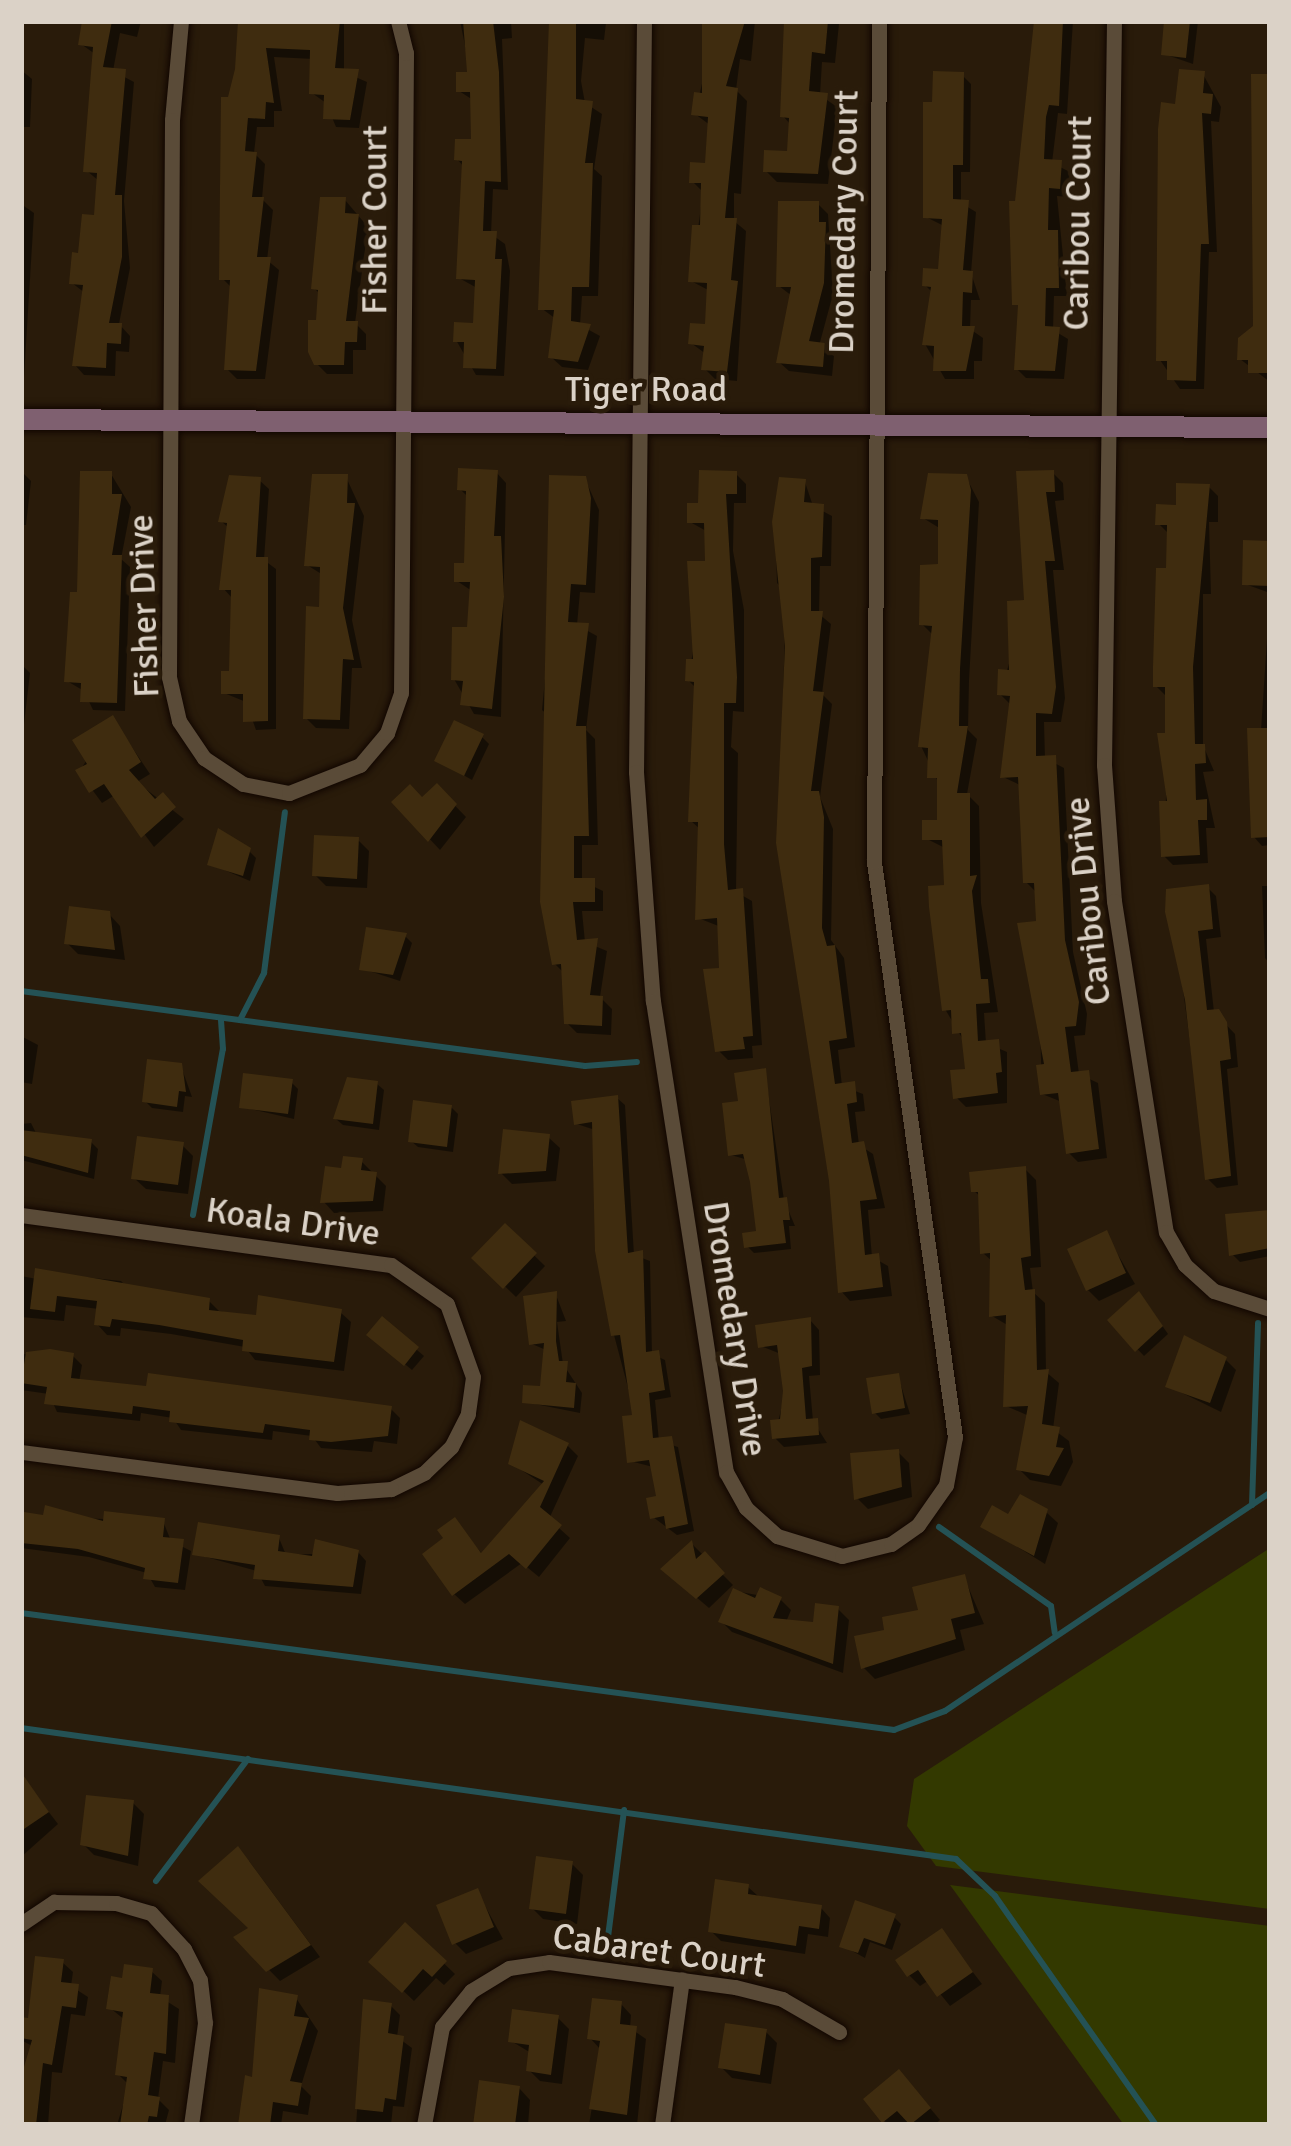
<!DOCTYPE html>
<html>
<head>
<meta charset="utf-8">
<style>
  body { margin:0 }
  #map { position:relative; width:1291px; height:2146px; overflow:hidden; background:#291b0a; font-family:Signika,sans-serif }
  div>[style] { position:absolute }
  .green>* { inset:0; background:#333900 }
  .shadow>* { inset:0; background:#0007 }
  .stream>* { height:6px; margin:-3px; padding:0 3px; transform-origin:3px; border-radius:3px; background:#245255 }
  .building>* { inset:0; background:#3f2c0f }
  .roads { filter:drop-shadow(0 0 3px #110600) drop-shadow(0 0 3px #110600) }
  .street>* { height:15px; margin:-7.5px; padding:0 7.5px; transform-origin:7.5px; border-radius:7.5px; background:#5a4b38 }
  .secondary>* { height:21px; margin:-10.5px; padding:0 10.5px; transform-origin:10.5px; border-radius:10.5px; background:#7f6070 }
  span { translate:-50% -50%; white-space:nowrap; text-align:center; line-height:1.15; -webkit-text-stroke:9px #291b0a; paint-order:stroke }
  .street-label { font-size:36px; color:#dbd2c7 }
  .frame { position:absolute; inset:0; border:24px solid #dbd2c7; pointer-events:none }
</style>
</head>
<body>
<div id="map">
  <div class="green">
    <i style="clip-path:polygon(1270px 1548px,1270px 1909px,936px 1866px,907px 1826px,914px 1779px)"></i>
    <i style="clip-path:polygon(950px 1885px,1270px 1926px,1270px 2125px,1124px 2125px)"></i>
  </div>
  <div class="shadow">
    <i style="clip-path:polygon(88px 21px,141px 21px,137px 37px,120px 33px,113px 71px,134px 82px,124px 201px,130px 268px,119px 324px,130px 336px,129px 352px,116px 351px,115px 376px,84px 375px,75px 365px,85px 293px,72px 283px,96px 218px,99px 181px,87px 171px,95px 54px,81px 44px)"></i>
    <i style="clip-path:polygon(241px 21px,344px 21px,344px 72px,367px 82px,359px 128px,336px 127px,326px 103px,312px 93px,313px 59px,274px 57px,282px 111px,274px 111px,274px 127px,257px 127px,254px 153px,265px 164px,262px 199px,273px 210px,267px 260px,279px 270px,265px 379px,237px 379px,227px 369px,232px 288px,222px 278px)"></i>
    <i style="clip-path:polygon(460px 21px,511px 21px,512px 38px,502px 39px,508px 190px,493px 189px,491px 234px,505px 244px,510px 271px,504px 376px,476px 375px,456px 340px,476px 326px,477px 288px,459px 278px,464px 167px,457px 159px,474px 142px,473px 100px,459px 91px,471px 75px)"></i>
    <i style="clip-path:polygon(554px 21px,606px 23px,604px 40px,585px 38px,581px 81px,585px 103px,602px 114px,594px 169px,602px 176px,598px 296px,582px 296px,580px 325px,600px 336px,588px 370px,562px 367px,551px 357px,556px 319px,541px 308px)"></i>
    <i style="clip-path:polygon(702px 21px,755px 21px,751px 61px,740px 59px,736px 90px,747px 101px,741px 194px,734px 193px,734px 221px,746px 231px,737px 381px,715px 379px,705px 369px,706px 354px,691px 343px,708px 327px,710px 291px,691px 281px,703px 192px,692px 181px,708px 166px,710px 125px,695px 114px,709px 53px)"></i>
    <i style="clip-path:polygon(786px 21px,839px 24px,835px 63px,822px 62px,820px 95px,837px 107px,828px 184px,777px 182px,766px 171px,790px 154px,791px 125px,783px 116px)"></i>
    <i style="clip-path:polygon(1036px 21px,1073px 21px,1067px 114px,1058px 113px,1052px 163px,1070px 172px,1068px 197px,1057px 196px,1067px 296px,1054px 296px,1053px 330px,1068px 339px,1064px 379px,1026px 378px,1017px 369px)"></i>
    <i style="clip-path:polygon(1168px 21px,1198px 21px,1193px 64px,1164px 54px)"></i>
    <i style="clip-path:polygon(21px 70px,32px 79px,30px 127px,21px 127px)"></i>
    <i style="clip-path:polygon(1203px 74px,1221px 107px,1219px 122px,1211px 121px,1217px 252px,1209px 252px,1204px 389px,1180px 389px,1160px 360px,1178px 107px)"></i>
    <i style="clip-path:polygon(962px 75px,971px 84px,970px 172px,961px 172px,961px 203px,976px 212px,971px 273px,980px 300px,971px 300px,970px 329px,983px 338px,982px 361px,974px 361px,974px 379px,945px 379px,925px 344px,933px 293px,925px 285px,941px 272px,944px 226px,926px 217px,934px 106px)"></i>
    <i style="clip-path:polygon(1270px 77px,1270px 382px,1240px 359px,1256px 327px)"></i>
    <i style="clip-path:polygon(345px 200px,368px 227px,355px 323px,366px 334px,366px 350px,353px 350px,353px 374px,327px 374px,317px 364px,321px 295px,314px 288px)"></i>
    <i style="clip-path:polygon(21px 204px,34px 213px,24px 377px,21px 377px)"></i>
    <i style="clip-path:polygon(818px 204px,828px 214px,833px 294px,819px 346px,834px 356px,832px 376px,789px 371px,779px 362px,792px 296px,779px 286px)"></i>
    <i style="clip-path:polygon(21px 471px,31px 481px,26px 525px,21px 525px)"></i>
    <i style="clip-path:polygon(496px 472px,506px 483px,501px 717px,474px 714px,454px 679px,470px 630px,472px 591px,457px 581px,467px 566px,469px 498px,460px 489px)"></i>
    <i style="clip-path:polygon(1053px 473px,1063px 483px,1064px 500px,1055px 501px,1064px 570px,1053px 570px,1065px 698px,1061px 722px,1044px 722px,1045px 758px,1064px 768px,1073px 952px,1087px 1014px,1085px 1035px,1074px 1036px,1079px 1074px,1098px 1083px,1107px 1158px,1078px 1162px,1068px 1152px,1062px 1102px,1042px 1094px,1036px 892px,1026px 882px,1022px 786px,1003px 777px,1012px 706px,1000px 694px,1027px 603px,1019px 474px)"></i>
    <i style="clip-path:polygon(111px 474px,131px 507px,121px 559px,130px 567px,125px 711px,93px 710px,84px 691px,67px 681px)"></i>
    <i style="clip-path:polygon(736px 474px,746px 484px,746px 503px,734px 503px,733px 551px,744px 610px,744px 712px,733px 711px,731px 747px,738px 753px,736px 892px,752px 901px,762px 1045px,752px 1046px,753px 1058px,728px 1060px,718px 1050px,721px 927px,698px 918px,701px 830px,691px 821px,697px 689px,688px 680px,708px 564px,708px 532px,690px 522px)"></i>
    <i style="clip-path:polygon(346px 477px,364px 516px,352px 620px,362px 668px,352px 668px,349px 729px,316px 728px,306px 718px,323px 575px,307px 565px)"></i>
    <i style="clip-path:polygon(966px 477px,979px 502px,969px 681px,968px 730px,977px 739px,967px 794px,979px 806px,981px 903px,998px 1012px,984px 1013px,986px 1043px,1007px 1052px,1007px 1103px,966px 1107px,956px 1097px,968px 1071px,965px 1043px,945px 1009px,945px 848px,925px 838px,940px 823px,940px 786px,921px 746px,934px 636px,922px 624px,941px 567px,941px 529px,923px 518px)"></i>
    <i style="clip-path:polygon(585px 479px,599px 510px,595px 593px,580px 592px,577px 625px,597px 636px,586px 730px,595px 739px,598px 845px,582px 845px,582px 881px,603px 891px,603px 911px,582px 911px,585px 942px,607px 951px,600px 997px,612px 1009px,611px 1035px,577px 1033px,567px 1023px,565px 974px,555px 964px,550px 717px,542px 710px,554px 583px)"></i>
    <i style="clip-path:polygon(259px 480px,269px 489px,264px 560px,276px 569px,276px 729px,256px 730px,246px 702px,224px 693px,232px 674px,232px 598px,223px 588px,230px 529px,221px 521px)"></i>
    <i style="clip-path:polygon(805px 482px,813px 506px,832px 516px,831px 566px,820px 566px,819px 614px,831px 624px,822px 694px,832px 704px,820px 797px,833px 829px,831px 940px,844px 958px,855px 1047px,838px 1050px,842px 1086px,863px 1094px,865px 1111px,855px 1112px,859px 1145px,873px 1154px,885px 1208px,868px 1210px,872px 1257px,888px 1266px,892px 1296px,850px 1301px,841px 1291px,832px 1181px,779px 842px,786px 592px,777px 583px,775px 522px)"></i>
    <i style="clip-path:polygon(1209px 487px,1218px 496px,1218px 522px,1209px 522px,1211px 594px,1203px 594px,1203px 745px,1214px 771px,1203px 772px,1215px 828px,1206px 828px,1208px 863px,1173px 865px,1164px 856px,1168px 736px,1165px 695px,1156px 686px,1169px 571px,1168px 533px,1158px 523px)"></i>
    <i style="clip-path:polygon(1270px 544px,1270px 845px,1262px 846px,1254px 837px,1270px 593px,1245px 584px)"></i>
    <i style="clip-path:polygon(21px 606px,22px 665px,30px 673px,21px 750px)"></i>
    <i style="clip-path:polygon(113px 719px,150px 774px,137px 782px,184px 819px,154px 847px,115px 795px,102px 803px,79px 772px)"></i>
    <i style="clip-path:polygon(482px 737px,489px 744px,472px 780px,437px 760px)"></i>
    <i style="clip-path:polygon(437px 787px,466px 817px,440px 850px,395px 802px,422px 801px)"></i>
    <i style="clip-path:polygon(358px 840px,369px 851px,367px 888px,326px 886px,315px 875px)"></i>
    <i style="clip-path:polygon(249px 851px,256px 858px,250px 881px,210px 864px)"></i>
    <i style="clip-path:polygon(1262px 886px,1270px 886px,1270px 964px,1265px 958px)"></i>
    <i style="clip-path:polygon(1207px 887px,1216px 896px,1221px 937px,1206px 939px,1214px 1012px,1235px 1034px,1238px 1067px,1227px 1069px,1238px 1185px,1217px 1188px,1208px 1179px,1170px 891px)"></i>
    <i style="clip-path:polygon(109px 914px,120px 926px,125px 960px,78px 954px,67px 943px)"></i>
    <i style="clip-path:polygon(405px 936px,412px 943px,400px 981px,363px 969px)"></i>
    <i style="clip-path:polygon(21px 1036px,38px 1045px,32px 1084px,21px 1082px)"></i>
    <i style="clip-path:polygon(181px 1066px,192px 1097px,185px 1096px,183px 1112px,152px 1108px,145px 1101px)"></i>
    <i style="clip-path:polygon(765px 1072px,784px 1200px,795px 1226px,789px 1226px,791px 1249px,754px 1253px,747px 1246px,760px 1234px,748px 1160px,731px 1155px,741px 1104px)"></i>
    <i style="clip-path:polygon(291px 1082px,298px 1089px,294px 1119px,242px 1107px)"></i>
    <i style="clip-path:polygon(377px 1084px,384px 1090px,379px 1130px,343px 1125px,336px 1119px)"></i>
    <i style="clip-path:polygon(617px 1098px,625px 1105px,634px 1255px,650px 1261px,652px 1354px,665px 1360px,671px 1397px,655px 1400px,659px 1441px,678px 1447px,694px 1531px,677px 1535px,653px 1517px,660px 1498px,653px 1467px,630px 1461px,636px 1418px,614px 1335px,595px 1130px,577px 1124px)"></i>
    <i style="clip-path:polygon(451px 1107px,458px 1114px,453px 1152px,418px 1147px,411px 1141px)"></i>
    <i style="clip-path:polygon(31px 1123px,37px 1135px,91px 1142px,98px 1149px,94px 1179px,21px 1160px,21px 1124px)"></i>
    <i style="clip-path:polygon(548px 1137px,560px 1148px,556px 1181px,512px 1184px,501px 1173px)"></i>
    <i style="clip-path:polygon(182px 1145px,193px 1156px,188px 1194px,146px 1189px,134px 1178px)"></i>
    <i style="clip-path:polygon(361px 1161px,386px 1186px,383px 1211px,334px 1213px,324px 1202px)"></i>
    <i style="clip-path:polygon(1025px 1169px,1036px 1180px,1041px 1267px,1030px 1268px,1033px 1292px,1045px 1303px,1046px 1372px,1059px 1383px,1053px 1429px,1069px 1441px,1073px 1462px,1061px 1486px,1030px 1480px,1019px 1469px,1029px 1416px,1006px 1406px,1009px 1326px,992px 1316px,993px 1262px,983px 1253px,982px 1198px,974px 1191px)"></i>
    <i style="clip-path:polygon(1270px 1212px,1270px 1256px,1240px 1262px,1232px 1254px)"></i>
    <i style="clip-path:polygon(505px 1227px,545px 1266px,516px 1297px,476px 1258px)"></i>
    <i style="clip-path:polygon(1106px 1234px,1135px 1284px,1099px 1301px,1088px 1290px)"></i>
    <i style="clip-path:polygon(38px 1272px,121px 1281px,130px 1290px,209px 1301px,219px 1311px,258px 1319px,340px 1312px,351px 1322px,344px 1371px,255px 1360px,245px 1347px,171px 1334px,121px 1328px,120px 1336px,107px 1335px,97px 1324px,99px 1309px,66px 1305px,64px 1321px,21px 1317px,21px 1276px,37px 1279px)"></i>
    <i style="clip-path:polygon(556px 1295px,566px 1321px,557px 1322px,563px 1364px,582px 1393px,580px 1413px,525px 1402px,542px 1390px,546px 1350px,532px 1344px)"></i>
    <i style="clip-path:polygon(1145px 1301px,1168px 1334px,1144px 1356px,1111px 1321px)"></i>
    <i style="clip-path:polygon(382px 1320px,424px 1356px,412px 1370px,377px 1341px)"></i>
    <i style="clip-path:polygon(810px 1320px,819px 1330px,820px 1375px,809px 1376px,813px 1421px,827px 1443px,784px 1447px,774px 1437px,786px 1391px,781px 1354px,761px 1346px)"></i>
    <i style="clip-path:polygon(21px 1354px,73px 1356px,82px 1365px,79px 1382px,391px 1409px,400px 1418px,397px 1444px,374px 1441px,372px 1452px,321px 1448px,312px 1436px,273px 1431px,272px 1440px,181px 1430px,173px 1418px,141px 1413px,140px 1421px,57px 1412px,49px 1394px,21px 1390px)"></i>
    <i style="clip-path:polygon(1225px 1359px,1236px 1370px,1221px 1412px,1168px 1386px)"></i>
    <i style="clip-path:polygon(898px 1376px,910px 1414px,881px 1419px,874px 1412px)"></i>
    <i style="clip-path:polygon(567px 1445px,578px 1456px,549px 1519px,570px 1538px,539px 1577px,522px 1563px,465px 1604px,454px 1594px,448px 1539px,455px 1521px,483px 1555px,544px 1485px,512px 1464px)"></i>
    <i style="clip-path:polygon(898px 1452px,909px 1463px,912px 1497px,868px 1509px,857px 1498px)"></i>
    <i style="clip-path:polygon(1046px 1512px,1058px 1523px,1045px 1564px,984px 1526px)"></i>
    <i style="clip-path:polygon(46px 1517px,163px 1521px,171px 1541px,191px 1551px,185px 1590px,155px 1587px,147px 1573px,89px 1557px,21px 1548px,21px 1521px)"></i>
    <i style="clip-path:polygon(279px 1538px,286px 1555px,358px 1552px,366px 1561px,361px 1594px,265px 1586px,257px 1571px,195px 1554px)"></i>
    <i style="clip-path:polygon(692px 1544px,733px 1585px,709px 1608px,675px 1579px)"></i>
    <i style="clip-path:polygon(964px 1577px,984px 1624px,960px 1630px,965px 1650px,875px 1679px,864px 1668px)"></i>
    <i style="clip-path:polygon(735px 1591px,780px 1599px,791px 1610px,786px 1622px,816px 1625px,838px 1609px,849px 1620px,843px 1673px,732px 1632px,721px 1621px)"></i>
    <i style="clip-path:polygon(25px 1781px,58px 1824px,21px 1857px,21px 1784px)"></i>
    <i style="clip-path:polygon(133px 1803px,144px 1814px,138px 1866px,94px 1855px,83px 1844px)"></i>
    <i style="clip-path:polygon(249px 1861px,320px 1957px,280px 1981px,238px 1938px,253px 1929px)"></i>
    <i style="clip-path:polygon(572px 1864px,583px 1875px,577px 1924px,543px 1919px,532px 1908px)"></i>
    <i style="clip-path:polygon(748px 1887px,758px 1896px,821px 1908px,830px 1918px,828px 1937px,808px 1934px,805px 1954px,721px 1941px,711px 1931px)"></i>
    <i style="clip-path:polygon(477px 1891px,503px 1939px,466px 1954px,455px 1943px)"></i>
    <i style="clip-path:polygon(894px 1917px,901px 1924px,892px 1950px,870px 1942px,865px 1958px,843px 1946px)"></i>
    <i style="clip-path:polygon(405px 1926px,455px 1974px,444px 1985px,436px 1978px,414px 2001px,373px 1962px)"></i>
    <i style="clip-path:polygon(942px 1932px,982px 1984px,950px 2006px,929px 1980px,920px 1986px,909px 1975px)"></i>
    <i style="clip-path:polygon(62px 1962px,73px 1972px,71px 1986px,88px 1997px,85px 2016px,71px 2014px,62px 2073px,52px 2072px,48px 2125px,21px 2125px,21px 2080px,34px 2047px,21px 2040px,21px 2020px,31px 2021px)"></i>
    <i style="clip-path:polygon(151px 1971px,162px 1981px,160px 1997px,179px 2009px,175px 2063px,163px 2061px,158px 2099px,169px 2110px,165px 2125px,117px 2125px,129px 2085px,118px 2074px,125px 2020px,110px 2008px,125px 1981px)"></i>
    <i style="clip-path:polygon(296px 1998px,318px 2031px,301px 2086px,311px 2096px,308px 2115px,283px 2111px,281px 2125px,241px 2125px)"></i>
    <i style="clip-path:polygon(365px 2002px,391px 2006px,400px 2015px,397px 2037px,412px 2048px,404px 2107px,393px 2106px,391px 2125px,356px 2125px)"></i>
    <i style="clip-path:polygon(621px 2004px,631px 2015px,630px 2028px,646px 2039px,637px 2125px,589px 2125px,601px 2050px,590px 2038px)"></i>
    <i style="clip-path:polygon(558px 2018px,569px 2029px,562px 2084px,540px 2081px,529px 2070px,531px 2053px,511px 2041px)"></i>
    <i style="clip-path:polygon(766px 2032px,777px 2043px,771px 2084px,732px 2078px,721px 2067px)"></i>
    <i style="clip-path:polygon(910px 2084px,940px 2120px,934px 2125px,888px 2125px,867px 2100px)"></i>
    <i style="clip-path:polygon(519px 2088px,530px 2100px,528px 2125px,476px 2125px)"></i>
  </div>
  <div class="stream">
    <i style="left:21px;top:991px;width:569px;rotate:7.57deg"></i>
    <i style="left:585px;top:1066px;width:52px;rotate:-4.4deg"></i>
    <i style="left:240px;top:1020px;width:53px;rotate:-62.9deg"></i>
    <i style="left:264px;top:973px;width:162px;rotate:-82.6deg"></i>
    <i style="left:193px;top:1215px;width:169px;rotate:-79.8deg"></i>
    <i style="left:223px;top:1049px;width:31px;rotate:-94deg"></i>
    <i style="left:1252px;top:1505px;width:182px;rotate:-88.1deg"></i>
    <i style="left:939px;top:1527px;width:137px;rotate:35.2deg"></i>
    <i style="left:1051px;top:1606px;width:27px;rotate:82deg"></i>
    <i style="left:21px;top:1613px;width:881px;rotate:7.63deg"></i>
    <i style="left:894px;top:1730px;width:54px;rotate:-20.4deg"></i>
    <i style="left:945px;top:1711px;width:391px;rotate:-33.9deg"></i>
    <i style="left:21px;top:1728px;width:944px;rotate:7.98deg"></i>
    <i style="left:956px;top:1859px;width:54px;rotate:43.5deg"></i>
    <i style="left:995px;top:1896px;width:280px;rotate:54.9deg"></i>
    <i style="left:156px;top:1881px;width:153px;rotate:-53deg"></i>
    <i style="left:608px;top:1937px;width:128px;rotate:-82.8deg"></i>
  </div>
  <div class="building">
    <i style="clip-path:polygon(82px 21px,112px 21px,103px 67px,126px 69px,115px 195px,122px 195px,122px 257px,109px 323px,122px 323px,121px 344px,107px 343px,106px 368px,72px 366px,83px 285px,69px 284px,72px 252px,78px 253px,82px 214px,94px 215px,97px 173px,83px 172px,93px 47px,78px 45px)"></i>
    <i style="clip-path:polygon(238px 21px,340px 21px,335px 68px,359px 69px,350px 120px,323px 119px,324px 95px,309px 94px,310px 50px,266px 48px,274px 103px,266px 102px,265px 119px,248px 118px,245px 151px,257px 152px,252px 197px,264px 197px,257px 257px,271px 257px,256px 371px,224px 370px,230px 280px,219px 280px,221px 97px,228px 97px,235px 69px)"></i>
    <i style="clip-path:polygon(463px 21px,493px 21px,499px 72px,501px 182px,485px 181px,483px 231px,497px 231px,495px 259px,502px 259px,496px 369px,463px 368px,464px 342px,453px 342px,454px 322px,473px 323px,475px 280px,456px 279px,462px 161px,454px 160px,455px 139px,471px 139px,470px 92px,456px 92px,456px 72px,467px 72px)"></i>
    <i style="clip-path:polygon(549px 21px,576px 21px,576px 99px,593px 101px,585px 163px,593px 163px,589px 287px,572px 287px,571px 321px,591px 324px,578px 362px,548px 358px,554px 310px,538px 310px)"></i>
    <i style="clip-path:polygon(702px 21px,745px 21px,726px 86px,738px 88px,725px 218px,737px 218px,731px 280px,738px 281px,727px 372px,701px 370px,704px 346px,688px 344px,690px 323px,705px 324px,707px 283px,688px 282px,692px 225px,700px 225px,701px 183px,689px 183px,690px 162px,705px 163px,708px 117px,691px 115px,694px 92px,702px 93px)"></i>
    <i style="clip-path:polygon(784px 21px,828px 21px,825px 54px,812px 52px,809px 91px,828px 93px,818px 174px,763px 172px,764px 150px,787px 151px,789px 118px,780px 117px)"></i>
    <i style="clip-path:polygon(1034px 21px,1063px 21px,1059px 106px,1049px 105px,1046px 117px,1044px 159px,1062px 160px,1060px 189px,1049px 188px,1048px 230px,1058px 230px,1059px 288px,1046px 288px,1045px 326px,1060px 327px,1055px 371px,1014px 370px,1018px 305px,1012px 305px,1009px 201px,1015px 201px)"></i>
    <i style="clip-path:polygon(1164px 21px,1190px 21px,1186px 58px,1161px 55px)"></i>
    <i style="clip-path:polygon(1179px 69px,1205px 71px,1203px 93px,1213px 94px,1211px 114px,1202px 113px,1209px 244px,1201px 244px,1196px 381px,1167px 380px,1167px 361px,1156px 361px,1158px 129px,1161px 102px,1175px 104px)"></i>
    <i style="clip-path:polygon(933px 71px,964px 72px,963px 165px,953px 165px,953px 199px,969px 200px,963px 270px,973px 271px,972px 293px,963px 292px,962px 326px,975px 326px,966px 371px,933px 371px,934px 346px,922px 345px,931px 287px,922px 286px,923px 268px,938px 269px,942px 219px,923px 218px,923px 102px,932px 102px)"></i>
    <i style="clip-path:polygon(1251px 74px,1270px 74px,1270px 373px,1248px 373px,1248px 360px,1237px 360px,1238px 338px,1253px 326px)"></i>
    <i style="clip-path:polygon(320px 197px,346px 197px,345px 213px,359px 214px,346px 321px,358px 321px,357px 342px,345px 342px,344px 365px,314px 365px,308px 352px,308px 320px,316px 320px,318px 290px,311px 289px)"></i>
    <i style="clip-path:polygon(778px 201px,819px 201px,819px 222px,826px 222px,824px 283px,809px 341px,825px 343px,823px 367px,776px 363px,791px 287px,776px 287px)"></i>
    <i style="clip-path:polygon(458px 468px,498px 470px,494px 536px,501px 536px,504px 597px,492px 709px,460px 705px,463px 681px,451px 680px,452px 627px,467px 627px,470px 582px,454px 582px,454px 563px,464px 563px,466px 491px,457px 490px)"></i>
    <i style="clip-path:polygon(699px 470px,737px 471px,737px 494px,726px 494px,737px 677px,736px 703px,724px 703px,724px 844px,728px 890px,743px 888px,753px 1036px,743px 1037px,745px 1049px,715px 1052px,703px 969px,719px 968px,717px 918px,695px 920px,698px 822px,688px 822px,694px 682px,685px 681px,686px 659px,693px 659px,687px 561px,705px 561px,704px 523px,687px 523px,687px 503px,698px 503px)"></i>
    <i style="clip-path:polygon(1054px 470px,1055px 492px,1046px 492px,1055px 561px,1045px 561px,1056px 687px,1052px 714px,1036px 713px,1036px 756px,1056px 755px,1065px 940px,1079px 1002px,1076px 1026px,1065px 1027px,1071px 1072px,1089px 1070px,1099px 1149px,1066px 1154px,1058px 1093px,1040px 1095px,1036px 1065px,1044px 1064px,1017px 923px,1036px 921px,1034px 883px,1023px 883px,1018px 777px,1000px 778px,1010px 696px,997px 695px,998px 669px,1009px 670px,1007px 601px,1024px 600px,1016px 471px)"></i>
    <i style="clip-path:polygon(80px 471px,112px 471px,112px 494px,122px 494px,112px 555px,122px 555px,117px 703px,80px 702px,81px 683px,64px 682px,70px 592px,77px 592px)"></i>
    <i style="clip-path:polygon(928px 473px,967px 474px,971px 490px,960px 669px,959px 726px,968px 726px,957px 793px,970px 793px,970px 876px,977px 875px,972px 891px,981px 979px,988px 979px,990px 1003px,976px 1004px,978px 1041px,999px 1039px,1002px 1072px,996px 1073px,998px 1093px,953px 1099px,950px 1070px,965px 1069px,961px 1033px,952px 1034px,951px 1010px,942px 1011px,929px 907px,928px 886px,944px 885px,942px 840px,922px 840px,922px 820px,937px 820px,937px 778px,927px 778px,928px 748px,918px 747px,932px 626px,919px 625px,920px 565px,938px 564px,938px 520px,920px 519px)"></i>
    <i style="clip-path:polygon(312px 474px,348px 474px,347px 503px,355px 503px,343px 608px,354px 660px,343px 659px,340px 720px,303px 719px,306px 606px,319px 607px,320px 567px,304px 566px)"></i>
    <i style="clip-path:polygon(229px 475px,261px 477px,256px 557px,268px 557px,268px 721px,243px 722px,243px 694px,221px 694px,221px 671px,229px 671px,231px 590px,219px 590px,227px 523px,218px 522px)"></i>
    <i style="clip-path:polygon(549px 475px,586px 476px,591px 498px,586px 585px,571px 584px,568px 622px,589px 623px,576px 726px,586px 726px,589px 836px,574px 836px,574px 878px,595px 878px,595px 902px,573px 902px,577px 940px,598px 938px,590px 995px,603px 996px,602px 1026px,564px 1024px,561px 964px,552px 965px,540px 902px)"></i>
    <i style="clip-path:polygon(779px 477px,806px 479px,804px 502px,824px 504px,822px 557px,811px 558px,811px 611px,823px 611px,813px 691px,824px 692px,811px 791px,819px 791px,824px 817px,822px 928px,827px 946px,835px 945px,847px 1038px,829px 1041px,835px 1084px,855px 1081px,857px 1102px,847px 1104px,852px 1143px,864px 1141px,877px 1199px,860px 1201px,865px 1255px,879px 1253px,883px 1287px,838px 1293px,829px 1181px,776px 843px,785px 646px,772px 522px)"></i>
    <i style="clip-path:polygon(1176px 483px,1210px 484px,1193px 667px,1195px 744px,1205px 744px,1206px 763px,1195px 764px,1196px 800px,1207px 799px,1207px 820px,1198px 820px,1200px 855px,1161px 857px,1159px 801px,1167px 801px,1157px 733px,1165px 733px,1165px 687px,1153px 687px,1153px 667px,1156px 568px,1166px 568px,1167px 525px,1155px 525px,1156px 504px,1176px 505px)"></i>
    <i style="clip-path:polygon(1243px 540px,1270px 541px,1270px 586px,1242px 585px)"></i>
    <i style="clip-path:polygon(113px 715px,141px 762px,129px 770px,155px 799px,163px 792px,176px 807px,141px 838px,104px 784px,89px 793px,75px 770px,87px 764px,72px 740px)"></i>
    <i style="clip-path:polygon(454px 720px,484px 734px,464px 776px,434px 761px)"></i>
    <i style="clip-path:polygon(1247px 728px,1270px 728px,1270px 837px,1251px 838px)"></i>
    <i style="clip-path:polygon(437px 783px,457px 804px,428px 842px,391px 802px,410px 784px,422px 797px)"></i>
    <i style="clip-path:polygon(218px 828px,251px 848px,243px 876px,207px 865px)"></i>
    <i style="clip-path:polygon(314px 835px,359px 837px,357px 879px,312px 876px)"></i>
    <i style="clip-path:polygon(1209px 884px,1213px 929px,1198px 931px,1207px 1010px,1219px 1009px,1227px 1022px,1231px 1059px,1220px 1061px,1231px 1176px,1205px 1180px,1185px 1000px,1165px 912px,1166px 889px)"></i>
    <i style="clip-path:polygon(69px 906px,110px 911px,115px 950px,64px 944px)"></i>
    <i style="clip-path:polygon(366px 927px,407px 933px,393px 975px,359px 970px)"></i>
    <i style="clip-path:polygon(147px 1059px,182px 1063px,186px 1092px,179px 1091px,177px 1107px,142px 1102px)"></i>
    <i style="clip-path:polygon(766px 1068px,779px 1198px,787px 1197px,790px 1220px,783px 1220px,786px 1243px,744px 1248px,742px 1233px,756px 1231px,750px 1182px,743px 1154px,728px 1156px,722px 1103px,738px 1101px,734px 1073px)"></i>
    <i style="clip-path:polygon(243px 1073px,293px 1079px,288px 1114px,239px 1108px)"></i>
    <i style="clip-path:polygon(347px 1077px,378px 1081px,373px 1124px,333px 1119px)"></i>
    <i style="clip-path:polygon(618px 1095px,628px 1253px,643px 1250px,646px 1352px,659px 1350px,665px 1390px,649px 1393px,653px 1438px,672px 1436px,688px 1524px,666px 1529px,664px 1516px,650px 1519px,646px 1498px,656px 1496px,649px 1460px,627px 1463px,622px 1416px,632px 1415px,620px 1335px,611px 1336px,595px 1251px,592px 1122px,574px 1125px,571px 1101px)"></i>
    <i style="clip-path:polygon(413px 1100px,452px 1105px,447px 1147px,408px 1142px)"></i>
    <i style="clip-path:polygon(503px 1129px,550px 1134px,546px 1171px,498px 1174px)"></i>
    <i style="clip-path:polygon(21px 1130px,92px 1139px,88px 1173px,21px 1155px)"></i>
    <i style="clip-path:polygon(137px 1136px,184px 1142px,178px 1185px,131px 1179px)"></i>
    <i style="clip-path:polygon(343px 1156px,363px 1158px,361px 1170px,377px 1172px,373px 1201px,320px 1203px,325px 1166px,341px 1168px)"></i>
    <i style="clip-path:polygon(1026px 1166px,1031px 1256px,1021px 1258px,1025px 1290px,1035px 1289px,1037px 1370px,1049px 1369px,1042px 1424px,1060px 1427px,1056px 1447px,1064px 1448px,1049px 1476px,1016px 1470px,1028px 1406px,1003px 1407px,1006px 1315px,989px 1317px,990px 1253px,980px 1254px,978px 1192px,971px 1192px,969px 1172px)"></i>
    <i style="clip-path:polygon(1270px 1210px,1270px 1248px,1229px 1256px,1225px 1214px)"></i>
    <i style="clip-path:polygon(505px 1223px,537px 1253px,503px 1289px,471px 1258px)"></i>
    <i style="clip-path:polygon(1107px 1230px,1126px 1273px,1086px 1291px,1067px 1249px)"></i>
    <i style="clip-path:polygon(35px 1268px,210px 1298px,209px 1310px,256px 1315px,258px 1295px,342px 1309px,334px 1362px,242px 1351px,243px 1340px,159px 1325px,112px 1319px,110px 1327px,94px 1325px,97px 1301px,57px 1296px,55px 1312px,30px 1309px)"></i>
    <i style="clip-path:polygon(557px 1291px,556px 1341px,559px 1361px,568px 1361px,566px 1382px,576px 1383px,574px 1408px,522px 1403px,523px 1385px,540px 1386px,544px 1343px,529px 1345px,523px 1296px)"></i>
    <i style="clip-path:polygon(1139px 1291px,1163px 1326px,1135px 1352px,1107px 1320px)"></i>
    <i style="clip-path:polygon(382px 1316px,419px 1347px,404px 1366px,366px 1335px)"></i>
    <i style="clip-path:polygon(811px 1317px,812px 1366px,802px 1368px,806px 1419px,818px 1418px,819px 1435px,772px 1439px,770px 1420px,780px 1419px,783px 1391px,777px 1345px,758px 1348px,755px 1325px)"></i>
    <i style="clip-path:polygon(1184px 1335px,1227px 1357px,1210px 1403px,1165px 1387px)"></i>
    <i style="clip-path:polygon(50px 1349px,74px 1353px,71px 1378px,146px 1386px,148px 1373px,392px 1406px,388px 1436px,331px 1442px,309px 1440px,310px 1430px,265px 1424px,263px 1433px,169px 1422px,170px 1411px,133px 1406px,132px 1414px,44px 1404px,47px 1387px,21px 1383px,26px 1352px)"></i>
    <i style="clip-path:polygon(899px 1373px,905px 1408px,872px 1414px,866px 1378px)"></i>
    <i style="clip-path:polygon(520px 1420px,569px 1443px,540px 1507px,562px 1525px,526px 1569px,509px 1554px,452px 1596px,422px 1554px,443px 1538px,437px 1530px,455px 1517px,481px 1553px,544px 1481px,508px 1464px)"></i>
    <i style="clip-path:polygon(899px 1449px,902px 1487px,854px 1500px,850px 1453px)"></i>
    <i style="clip-path:polygon(1020px 1494px,1048px 1509px,1034px 1556px,980px 1527px,992px 1505px,1008px 1514px)"></i>
    <i style="clip-path:polygon(45px 1505px,103px 1521px,104px 1511px,165px 1518px,163px 1537px,184px 1539px,178px 1583px,143px 1579px,145px 1568px,78px 1549px,21px 1543px,24px 1512px,43px 1515px)"></i>
    <i style="clip-path:polygon(198px 1522px,280px 1535px,278px 1551px,312px 1556px,315px 1539px,359px 1550px,353px 1587px,253px 1579px,255px 1565px,192px 1555px)"></i>
    <i style="clip-path:polygon(692px 1540px,696px 1559px,705px 1551px,725px 1573px,696px 1599px,660px 1569px)"></i>
    <i style="clip-path:polygon(965px 1574px,975px 1613px,951px 1619px,956px 1639px,861px 1669px,854px 1636px,884px 1630px,882px 1617px,918px 1610px,912px 1587px)"></i>
    <i style="clip-path:polygon(760px 1587px,782px 1597px,773px 1618px,813px 1622px,815px 1603px,839px 1606px,833px 1664px,718px 1622px,733px 1588px,755px 1598px)"></i>
    <i style="clip-path:polygon(21px 1772px,49px 1812px,21px 1831px)"></i>
    <i style="clip-path:polygon(86px 1795px,134px 1800px,128px 1856px,80px 1845px)"></i>
    <i style="clip-path:polygon(238px 1846px,311px 1945px,266px 1972px,233px 1937px,248px 1928px,198px 1881px)"></i>
    <i style="clip-path:polygon(536px 1856px,573px 1861px,566px 1914px,529px 1909px)"></i>
    <i style="clip-path:polygon(715px 1879px,749px 1884px,748px 1894px,822px 1905px,819px 1929px,799px 1926px,796px 1946px,708px 1932px)"></i>
    <i style="clip-path:polygon(478px 1888px,494px 1927px,452px 1945px,436px 1905px)"></i>
    <i style="clip-path:polygon(855px 1900px,896px 1914px,885px 1945px,864px 1938px,858px 1953px,839px 1947px)"></i>
    <i style="clip-path:polygon(405px 1922px,447px 1961px,432px 1977px,423px 1969px,402px 1993px,368px 1962px)"></i>
    <i style="clip-path:polygon(942px 1928px,973px 1972px,937px 1997px,918px 1970px,907px 1977px,895px 1960px)"></i>
    <i style="clip-path:polygon(35px 1956px,64px 1959px,61px 1982px,79px 1984px,76px 2008px,62px 2006px,52px 2065px,43px 2063px,36px 2125px,21px 2125px,21px 2077px,32px 2040px,21px 2038px,21px 2017px,28px 2018px)"></i>
    <i style="clip-path:polygon(124px 1964px,153px 1968px,150px 1993px,169px 1995px,166px 2054px,154px 2052px,148px 2095px,160px 2097px,157px 2117px,149px 2116px,147px 2125px,120px 2125px,127px 2077px,115px 2075px,123px 2012px,106px 2009px,111px 1976px,122px 1978px)"></i>
    <i style="clip-path:polygon(259px 1988px,298px 1995px,294px 2016px,309px 2018px,290px 2081px,302px 2083px,298px 2106px,273px 2102px,270px 2125px,238px 2125px,245px 2075px,252px 2077px)"></i>
    <i style="clip-path:polygon(592px 1998px,622px 2001px,620px 2024px,637px 2026px,627px 2115px,589px 2109px,600px 2041px,587px 2039px)"></i>
    <i style="clip-path:polygon(363px 1999px,392px 2003px,388px 2033px,404px 2036px,396px 2100px,385px 2098px,383px 2112px,355px 2109px)"></i>
    <i style="clip-path:polygon(512px 2009px,559px 2015px,551px 2075px,526px 2071px,529px 2045px,508px 2042px)"></i>
    <i style="clip-path:polygon(725px 2023px,767px 2029px,760px 2075px,718px 2068px)"></i>
    <i style="clip-path:polygon(899px 2069px,931px 2108px,910px 2125px,897px 2111px,882px 2123px,863px 2099px)"></i>
    <i style="clip-path:polygon(479px 2080px,520px 2086px,515px 2125px,473px 2125px)"></i>
  </div>
  <div class="roads">
    <div class="street">
      <i style="left:181px;top:21px;width:99px;rotate:95.2deg"></i>
      <i style="left:172px;top:120px;width:557px;rotate:90.31deg"></i>
      <i style="left:169px;top:677px;width:45px;rotate:77.2deg"></i>
      <i style="left:179px;top:721px;width:45px;rotate:56deg"></i>
      <i style="left:204px;top:758px;width:47px;rotate:33.7deg"></i>
      <i style="left:243px;top:784px;width:47px;rotate:11.1deg"></i>
      <i style="left:289px;top:793px;width:76px;rotate:-21.5deg"></i>
      <i style="left:360px;top:765px;width:42px;rotate:-49.8deg"></i>
      <i style="left:387px;top:733px;width:42px;rotate:-70.7deg"></i>
      <i style="left:401px;top:693px;width:640px;rotate:-89.55deg"></i>
      <i style="left:406px;top:53px;width:33px;rotate:-104deg"></i>
      <i style="left:644px;top:21px;width:751px;rotate:90.61deg"></i>
      <i style="left:636px;top:772px;width:230px;rotate:85.8deg"></i>
      <i style="left:653px;top:1001px;width:477px;rotate:81.2deg"></i>
      <i style="left:726px;top:1472px;width:41px;rotate:60.9deg"></i>
      <i style="left:746px;top:1508px;width:42px;rotate:42.1deg"></i>
      <i style="left:777px;top:1536px;width:68px;rotate:17.1deg"></i>
      <i style="left:842px;top:1556px;width:50px;rotate:-13.8deg"></i>
      <i style="left:891px;top:1544px;width:33px;rotate:-35deg"></i>
      <i style="left:918px;top:1525px;width:49px;rotate:-55deg"></i>
      <i style="left:946px;top:1485px;width:49px;rotate:-79.4deg"></i>
      <i style="left:955px;top:1437px;width:581px;rotate:-98.02deg"></i>
      <i style="left:874px;top:862px;width:841px;rotate:-89.66deg"></i>
      <i style="left:1114px;top:21px;width:744px;rotate:90.77deg"></i>
      <i style="left:1104px;top:765px;width:136px;rotate:85.8deg"></i>
      <i style="left:1114px;top:901px;width:335px;rotate:81.1deg"></i>
      <i style="left:1166px;top:1232px;width:38px;rotate:60deg"></i>
      <i style="left:1185px;top:1265px;width:39px;rotate:42deg"></i>
      <i style="left:1214px;top:1291px;width:59px;rotate:17.8deg"></i>
      <i style="left:21px;top:1215px;width:373px;rotate:7.7deg"></i>
      <i style="left:391px;top:1265px;width:68px;rotate:34.9deg"></i>
      <i style="left:447px;top:1304px;width:77px;rotate:70.4deg"></i>
      <i style="left:473px;top:1377px;width:37px;rotate:98deg"></i>
      <i style="left:468px;top:1414px;width:37px;rotate:117deg"></i>
      <i style="left:451px;top:1447px;width:37px;rotate:136deg"></i>
      <i style="left:424px;top:1473px;width:37px;rotate:154deg"></i>
      <i style="left:391px;top:1489px;width:54px;rotate:175.8deg"></i>
      <i style="left:337px;top:1493px;width:319px;rotate:-172.6deg"></i>
      <i style="left:21px;top:1924px;width:40px;rotate:-34deg"></i>
      <i style="left:54px;top:1902px;width:62px;rotate:0.9deg"></i>
      <i style="left:116px;top:1903px;width:36px;rotate:16deg"></i>
      <i style="left:151px;top:1913px;width:49px;rotate:47.5deg"></i>
      <i style="left:184px;top:1949px;width:35px;rotate:63deg"></i>
      <i style="left:200px;top:1980px;width:43px;rotate:83.4deg"></i>
      <i style="left:205px;top:2023px;width:103px;rotate:97.8deg"></i>
      <i style="left:424px;top:2125px;width:100px;rotate:-79.6deg"></i>
      <i style="left:442px;top:2027px;width:46px;rotate:-51.1deg"></i>
      <i style="left:471px;top:1991px;width:44px;rotate:-31.2deg"></i>
      <i style="left:509px;top:1968px;width:40px;rotate:-8.5deg"></i>
      <i style="left:549px;top:1962px;width:188px;rotate:7.7deg"></i>
      <i style="left:735px;top:1987px;width:49px;rotate:14.3deg"></i>
      <i style="left:782px;top:1999px;width:66px;rotate:30.1deg"></i>
      <i style="left:662px;top:2125px;width:147px;rotate:-82.2deg"></i>
    </div>
    <div class="secondary">
      <i style="left:21px;top:419px;width:1249px;rotate:0.37deg"></i>
    </div>
  </div>
  <div class="street-label">
    <span style="left:375px;top:220px;rotate:-90deg">Fisher Court</span>
    <span style="left:844px;top:222px;rotate:-89deg">Dromedary Court</span>
    <span style="left:1078px;top:223px;rotate:-89deg">Caribou Court</span>
    <span style="left:646px;top:390px">Tiger Road</span>
    <span style="left:144px;top:606px;rotate:-92deg">Fisher Drive</span>
    <span style="left:1088px;top:901px;rotate:-96deg">Caribou Drive</span>
    <span style="left:293px;top:1222px;rotate:8deg">Koala Drive</span>
    <span style="left:735px;top:1329px;rotate:81deg">Dromedary Drive</span>
    <span style="left:659px;top:1951px;rotate:8deg">Cabaret Court</span>
  </div>
  <div class="frame"></div>
</div>
</body>
</html>
